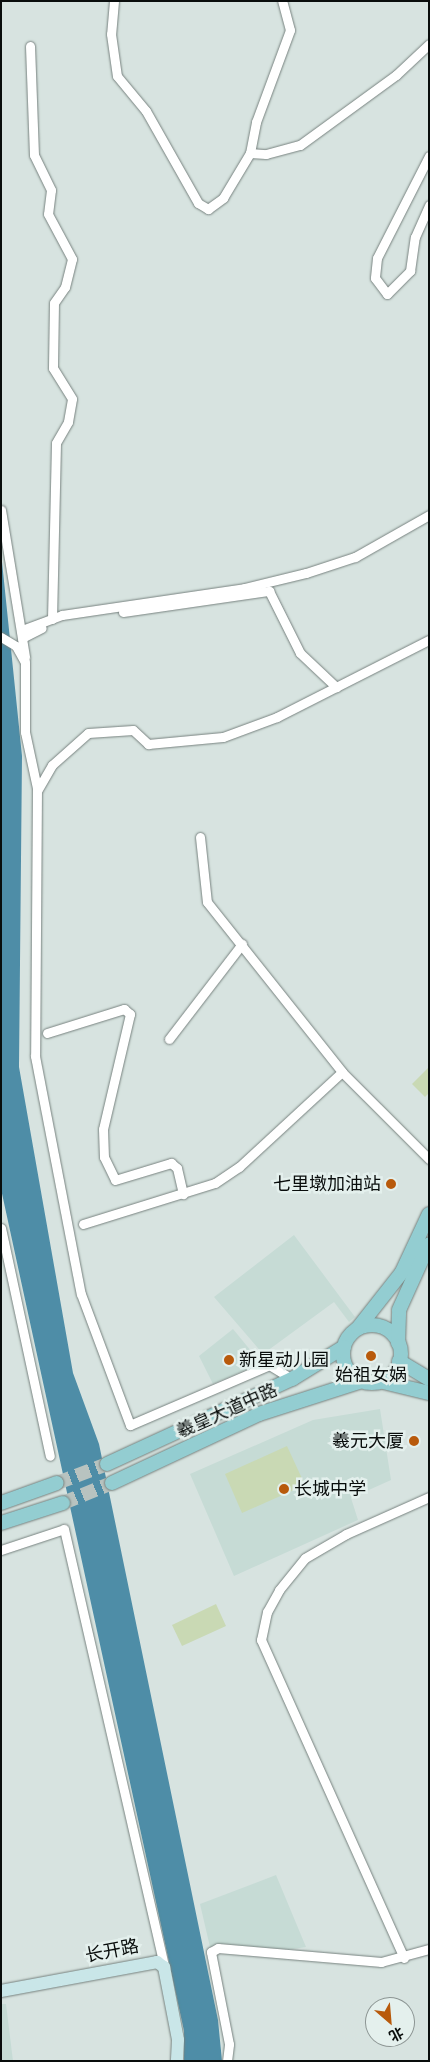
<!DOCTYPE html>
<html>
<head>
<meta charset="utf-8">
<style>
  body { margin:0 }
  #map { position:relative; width:430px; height:2062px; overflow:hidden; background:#d7e3e0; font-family:Mulish,"Noto Sans SC",sans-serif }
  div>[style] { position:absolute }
  .built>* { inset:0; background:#c6dbd5 }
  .green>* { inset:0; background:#c9d9b4 }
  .water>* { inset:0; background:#4e8da7 }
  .primary-tunnel>* { height:14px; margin-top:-7px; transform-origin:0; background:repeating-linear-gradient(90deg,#b8c3c0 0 14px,transparent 0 21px) }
  .roads { filter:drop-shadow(0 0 1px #77827f) drop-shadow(0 0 1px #77827f) }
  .street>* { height:9px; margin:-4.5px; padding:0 4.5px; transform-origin:4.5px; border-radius:4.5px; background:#fff }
  .secondary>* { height:12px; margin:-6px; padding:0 6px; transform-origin:6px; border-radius:6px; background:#c9e6e8 }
  .primary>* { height:14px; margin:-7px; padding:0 7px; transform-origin:7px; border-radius:7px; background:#93cdd1 }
  .primary>.ring { margin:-7px; padding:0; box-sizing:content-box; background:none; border:14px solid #93cdd1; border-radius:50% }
  .dots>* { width:14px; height:14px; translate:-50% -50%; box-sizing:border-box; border:2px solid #e4f0ed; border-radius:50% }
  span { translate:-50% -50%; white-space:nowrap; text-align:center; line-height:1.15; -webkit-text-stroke:5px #e4f0ed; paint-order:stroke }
  .poi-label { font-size:18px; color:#090d0c }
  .right { translate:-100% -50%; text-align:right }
  .left { translate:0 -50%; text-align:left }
  .street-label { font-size:18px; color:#090d0c }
  .frame { position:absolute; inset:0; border:2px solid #090d0c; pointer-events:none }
  .north { position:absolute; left:365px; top:1997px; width:50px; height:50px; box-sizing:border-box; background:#e4f0ed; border:1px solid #8c9593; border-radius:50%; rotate:153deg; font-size:14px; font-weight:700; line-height:20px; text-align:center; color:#090d0c }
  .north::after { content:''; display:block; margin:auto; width:18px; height:22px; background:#b85a0c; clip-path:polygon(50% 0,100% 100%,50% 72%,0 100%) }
</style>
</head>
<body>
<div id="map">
  <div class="built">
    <i style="clip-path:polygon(294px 1235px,355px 1317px,349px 1322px,334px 1302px,263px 1354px,214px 1297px)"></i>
    <i style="clip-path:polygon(233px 1329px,261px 1363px,213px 1384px,199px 1356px)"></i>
    <i style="clip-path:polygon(380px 1409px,391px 1480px,351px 1498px,358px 1520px,234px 1576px,190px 1474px,313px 1420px)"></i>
    <i style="clip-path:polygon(276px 1875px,306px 1947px,280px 1951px,210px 1947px,200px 1904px)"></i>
    <i style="clip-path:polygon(1px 2004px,6px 2004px,13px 2061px,1px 2061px)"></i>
  </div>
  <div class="green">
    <i style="clip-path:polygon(429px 1067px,429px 1093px,425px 1097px,412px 1084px)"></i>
    <i style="clip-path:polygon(287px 1446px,305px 1485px,242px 1513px,225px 1474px)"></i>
    <i style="clip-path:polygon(216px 1604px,226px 1626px,182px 1646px,172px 1625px)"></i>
  </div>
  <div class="water">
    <i style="clip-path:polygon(1px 552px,22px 756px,19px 1067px,73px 1373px,99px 1444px,218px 2020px,222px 2061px,184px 2061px,184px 2031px,1px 1189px)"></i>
  </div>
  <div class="primary-tunnel">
    <i style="left:57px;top:1483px;width:53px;rotate:-20.8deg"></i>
    <i style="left:63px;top:1503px;width:53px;rotate:-22.2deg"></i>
  </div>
  <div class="roads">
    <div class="street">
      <i style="left:114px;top:1px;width:33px;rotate:95deg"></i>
      <i style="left:111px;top:34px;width:42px;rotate:81.9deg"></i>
      <i style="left:117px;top:76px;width:45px;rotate:50.4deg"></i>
      <i style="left:146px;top:111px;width:106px;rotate:60.5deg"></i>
      <i style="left:198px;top:203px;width:12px;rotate:31deg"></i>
      <i style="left:208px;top:209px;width:19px;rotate:-36deg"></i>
      <i style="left:223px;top:198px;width:52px;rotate:-59deg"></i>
      <i style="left:250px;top:153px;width:32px;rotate:-79deg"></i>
      <i style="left:256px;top:122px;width:98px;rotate:-69.7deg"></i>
      <i style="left:290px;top:30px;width:30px;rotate:-105deg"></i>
      <i style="left:30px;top:46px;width:109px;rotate:87.9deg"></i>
      <i style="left:34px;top:155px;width:39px;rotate:64deg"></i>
      <i style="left:51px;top:190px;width:24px;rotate:97deg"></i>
      <i style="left:48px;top:214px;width:51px;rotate:61.9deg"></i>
      <i style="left:72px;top:259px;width:29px;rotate:104deg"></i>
      <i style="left:65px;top:287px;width:19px;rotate:125deg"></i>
      <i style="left:54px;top:303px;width:65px;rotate:90.9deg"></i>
      <i style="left:53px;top:368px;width:36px;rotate:58deg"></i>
      <i style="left:72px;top:399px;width:23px;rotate:100deg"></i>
      <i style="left:68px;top:422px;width:24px;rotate:120deg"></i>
      <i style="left:56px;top:443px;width:176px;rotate:91.3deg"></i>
      <i style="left:250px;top:153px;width:16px;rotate:4deg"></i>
      <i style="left:266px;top:154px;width:35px;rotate:-15deg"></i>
      <i style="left:300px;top:145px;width:119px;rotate:-36.1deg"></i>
      <i style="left:396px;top:75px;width:45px;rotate:-43.2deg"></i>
      <i style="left:429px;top:156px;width:114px;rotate:117deg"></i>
      <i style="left:377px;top:258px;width:20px;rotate:96deg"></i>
      <i style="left:375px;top:278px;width:20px;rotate:53deg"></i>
      <i style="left:387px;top:294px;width:33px;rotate:-45deg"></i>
      <i style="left:410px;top:271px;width:34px;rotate:-82deg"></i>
      <i style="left:415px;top:237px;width:35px;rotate:-66deg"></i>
      <i style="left:1px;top:510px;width:149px;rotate:80.7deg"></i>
      <i style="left:123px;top:612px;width:148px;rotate:-8.2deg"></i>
      <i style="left:269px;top:591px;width:69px;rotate:63.4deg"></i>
      <i style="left:300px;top:653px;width:50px;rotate:43.4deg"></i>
      <i style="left:22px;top:630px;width:43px;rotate:-20.6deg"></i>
      <i style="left:62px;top:615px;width:184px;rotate:-8.4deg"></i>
      <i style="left:244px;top:588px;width:64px;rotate:-13.6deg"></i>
      <i style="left:306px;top:573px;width:52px;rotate:-18.1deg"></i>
      <i style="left:355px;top:557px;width:85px;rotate:-29.6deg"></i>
      <i style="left:1px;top:637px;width:17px;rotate:31deg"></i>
      <i style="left:16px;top:646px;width:18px;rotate:61deg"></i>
      <i style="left:25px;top:662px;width:70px;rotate:90deg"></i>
      <i style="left:25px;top:732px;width:57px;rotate:77.9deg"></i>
      <i style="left:37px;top:788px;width:268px;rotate:90.4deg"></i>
      <i style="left:35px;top:1056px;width:242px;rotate:79.1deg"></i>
      <i style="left:81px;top:1294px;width:140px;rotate:69.5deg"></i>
      <i style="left:130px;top:1425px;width:151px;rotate:-23.3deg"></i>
      <i style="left:269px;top:1365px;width:27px;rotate:31deg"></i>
      <i style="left:22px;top:638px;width:22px;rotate:-27deg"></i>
      <i style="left:37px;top:791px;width:30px;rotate:-60deg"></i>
      <i style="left:52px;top:765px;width:48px;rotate:-41.6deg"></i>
      <i style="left:88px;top:733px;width:45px;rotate:-3.8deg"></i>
      <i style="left:133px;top:730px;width:21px;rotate:43deg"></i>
      <i style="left:148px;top:744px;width:75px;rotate:-5.3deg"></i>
      <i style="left:223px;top:737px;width:58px;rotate:-20.3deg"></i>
      <i style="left:277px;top:717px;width:170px;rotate:-26.9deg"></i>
      <i style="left:200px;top:837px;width:65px;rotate:83.9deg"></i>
      <i style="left:207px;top:902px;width:217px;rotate:51.5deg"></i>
      <i style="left:342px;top:1072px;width:123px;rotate:45deg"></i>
      <i style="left:47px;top:1033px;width:81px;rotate:-17.3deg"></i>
      <i style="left:124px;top:1009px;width:8px;rotate:40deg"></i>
      <i style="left:130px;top:1014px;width:118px;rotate:103.2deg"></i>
      <i style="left:103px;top:1129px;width:28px;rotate:88deg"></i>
      <i style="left:104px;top:1157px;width:25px;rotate:64deg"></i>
      <i style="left:115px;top:1180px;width:59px;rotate:-16.9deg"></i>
      <i style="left:171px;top:1163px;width:8px;rotate:40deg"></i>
      <i style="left:177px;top:1168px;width:27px;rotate:77deg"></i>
      <i style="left:169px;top:1039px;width:120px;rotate:-52.5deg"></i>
      <i style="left:83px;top:1224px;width:138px;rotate:-17.3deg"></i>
      <i style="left:215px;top:1183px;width:29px;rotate:-34deg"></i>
      <i style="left:239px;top:1167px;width:140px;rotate:-42.7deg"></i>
      <i style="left:1px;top:1228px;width:233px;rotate:77.9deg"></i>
      <i style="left:1px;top:1550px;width:66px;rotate:-18.4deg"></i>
      <i style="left:64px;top:1529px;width:449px;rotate:77.1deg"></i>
      <i style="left:404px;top:1958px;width:349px;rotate:-114.2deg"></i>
      <i style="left:261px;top:1640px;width:29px;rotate:-78deg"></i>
      <i style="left:267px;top:1612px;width:25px;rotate:-61deg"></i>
      <i style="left:279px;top:1590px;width:41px;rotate:-50.9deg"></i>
      <i style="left:305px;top:1558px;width:48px;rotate:-30.3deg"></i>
      <i style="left:346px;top:1534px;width:91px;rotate:-24deg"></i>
      <i style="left:227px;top:2061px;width:17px;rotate:-83deg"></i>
      <i style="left:229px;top:2044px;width:94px;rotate:-101.1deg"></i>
      <i style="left:211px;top:1952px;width:8px;rotate:-30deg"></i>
      <i style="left:218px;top:1948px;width:164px;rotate:4.9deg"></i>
      <i style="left:381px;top:1962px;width:50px;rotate:-15.2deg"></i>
    </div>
    <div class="secondary">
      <i style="left:1px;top:1991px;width:159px;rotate:-10.5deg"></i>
      <i style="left:157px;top:1962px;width:9px;rotate:36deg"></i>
      <i style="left:164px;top:1967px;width:74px;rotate:79.1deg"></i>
      <i style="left:178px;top:2040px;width:21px;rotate:93deg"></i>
    </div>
    <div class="primary">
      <i class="ring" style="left:343px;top:1325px;width:44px;height:44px"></i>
      <i style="left:358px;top:1328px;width:71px;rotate:-51.8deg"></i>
      <i style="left:402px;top:1272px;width:64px;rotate:-65deg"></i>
      <i style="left:398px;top:1343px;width:33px;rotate:-88deg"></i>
      <i style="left:399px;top:1310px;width:72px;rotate:-65.6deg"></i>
      <i style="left:399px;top:1361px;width:35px;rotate:31deg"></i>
      <i style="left:379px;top:1381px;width:51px;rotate:13.5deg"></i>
      <i style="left:107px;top:1464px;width:204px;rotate:-24.7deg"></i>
      <i style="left:292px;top:1379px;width:61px;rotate:-31.6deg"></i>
      <i style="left:112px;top:1483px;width:162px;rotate:-25.1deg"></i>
      <i style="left:259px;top:1414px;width:108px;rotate:-17.8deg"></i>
      <i style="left:1px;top:1503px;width:59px;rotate:-19.7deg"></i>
      <i style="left:1px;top:1523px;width:65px;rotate:-17.9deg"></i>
    </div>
  </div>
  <div class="dots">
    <i style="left:391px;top:1184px;background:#b85a0c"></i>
    <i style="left:371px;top:1356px;background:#b85a0c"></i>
    <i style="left:229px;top:1360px;background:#b85a0c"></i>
    <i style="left:414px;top:1441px;background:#b85a0c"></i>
    <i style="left:284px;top:1489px;background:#b85a0c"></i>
  </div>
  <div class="poi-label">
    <span class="right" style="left:381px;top:1184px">七里墩加油站</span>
    <span class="left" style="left:239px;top:1360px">新星动儿园</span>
    <span style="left:371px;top:1375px">始祖女娲</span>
    <span class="right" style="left:404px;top:1441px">羲元大厦</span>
    <span class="left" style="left:294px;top:1489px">长城中学</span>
  </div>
  <div class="street-label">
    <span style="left:227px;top:1411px;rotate:-24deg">羲皇大道中路</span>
    <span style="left:112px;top:1951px;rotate:-11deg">长开路</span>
  </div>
  <div class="frame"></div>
  <div class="north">北</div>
</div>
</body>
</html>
